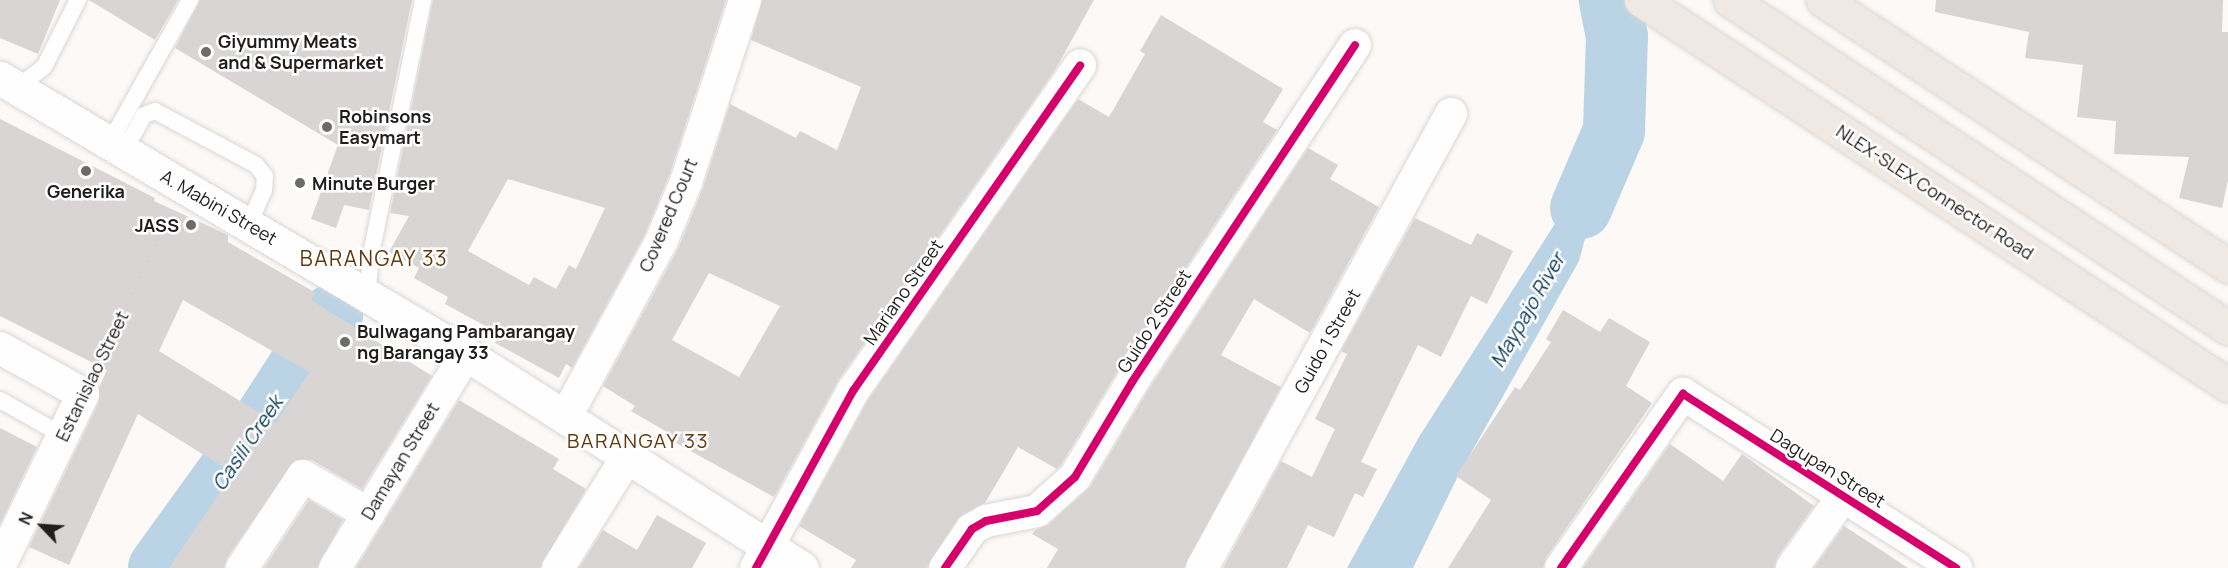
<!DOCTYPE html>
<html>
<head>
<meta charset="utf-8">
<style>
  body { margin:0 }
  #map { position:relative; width:2228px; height:568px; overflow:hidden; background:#fcf9f7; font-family:Manrope,sans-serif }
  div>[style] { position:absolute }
  .water>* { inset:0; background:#bad4e6 }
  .river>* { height:62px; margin:-31px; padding:0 31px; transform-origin:31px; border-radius:31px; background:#bad4e6 }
  .building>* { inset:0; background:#d8d5d4 }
  .path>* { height:4px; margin-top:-2px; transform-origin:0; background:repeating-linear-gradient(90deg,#d5d4d3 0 3px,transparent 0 6px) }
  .roads { filter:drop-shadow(0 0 2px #d9d7d5) drop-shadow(0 0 2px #d9d7d5) }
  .lane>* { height:16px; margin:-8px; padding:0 8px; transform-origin:8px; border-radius:8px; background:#fffefe }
  .street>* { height:32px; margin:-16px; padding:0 16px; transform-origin:16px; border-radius:16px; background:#fffefe }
  .secondary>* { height:33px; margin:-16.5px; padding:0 16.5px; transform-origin:16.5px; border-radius:16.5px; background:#fffefe }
  .highway>* { height:33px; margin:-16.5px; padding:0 16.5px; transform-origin:16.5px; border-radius:16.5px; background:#f0e8e3 }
  .cycleway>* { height:8px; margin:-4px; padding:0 4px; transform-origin:4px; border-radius:4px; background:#d6006c }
  .dots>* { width:16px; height:16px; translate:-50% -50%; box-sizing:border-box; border:3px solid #fff; border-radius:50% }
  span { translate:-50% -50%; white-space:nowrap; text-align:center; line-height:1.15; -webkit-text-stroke:5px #fff; paint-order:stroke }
  .poi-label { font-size:18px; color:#201e1d; font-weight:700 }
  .left { translate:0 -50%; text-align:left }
  .right { translate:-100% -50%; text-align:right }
  .street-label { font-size:18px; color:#201e1d }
  .water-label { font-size:20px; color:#053852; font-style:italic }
  .neighbourhood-label { font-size:20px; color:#61390c; letter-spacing:1.5px }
  .quarter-label { font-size:21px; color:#61390c; letter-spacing:1.5px }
  .north { position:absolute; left:12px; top:496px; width:60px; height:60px; -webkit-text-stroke:4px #fff; paint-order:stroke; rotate:295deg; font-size:16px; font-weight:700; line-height:24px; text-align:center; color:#201e1d }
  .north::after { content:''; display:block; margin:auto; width:21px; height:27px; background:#201e1d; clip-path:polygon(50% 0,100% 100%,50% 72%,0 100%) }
</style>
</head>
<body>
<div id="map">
  <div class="water">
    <i style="clip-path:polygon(1614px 131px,1579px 261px,1458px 476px,1413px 568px,1347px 568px,1419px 437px)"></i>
  </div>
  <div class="river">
    <i style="left:1581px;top:208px;width:84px;rotate:-66.8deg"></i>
    <i style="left:1614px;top:131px;width:94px;rotate:-88.2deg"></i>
    <i style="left:1617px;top:37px;width:38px;rotate:-101deg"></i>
    <i style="left:159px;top:568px;width:164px;rotate:-54.2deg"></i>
    <i style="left:255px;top:435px;width:143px;rotate:-57.3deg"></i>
  </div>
  <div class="building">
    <i style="clip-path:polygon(0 0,60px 0,38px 54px,0 38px)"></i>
    <i style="clip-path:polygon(89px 0,178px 0,155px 40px)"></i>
    <i style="clip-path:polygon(200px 0,412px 0,369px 210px,344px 205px,336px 228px,311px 219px,338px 145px,175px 48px)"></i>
    <i style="clip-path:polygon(evenodd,433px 0,726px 0,669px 176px,645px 234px,572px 368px,566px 364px,559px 378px,495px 343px,500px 334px,445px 304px,448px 297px,414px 278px,419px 268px,389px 252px,409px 216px,390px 213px,433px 0,508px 179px,605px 208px,576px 269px,569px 265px,556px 289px,534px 277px,529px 285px,468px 251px,508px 179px)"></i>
    <i style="clip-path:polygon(evenodd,762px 0,1094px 0,1055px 70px,838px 381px,774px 497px,676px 443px,679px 439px,631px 411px,635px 406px,603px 386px,678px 249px,703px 188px,730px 104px,796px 138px,800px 131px,837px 150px,861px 87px,751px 40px,762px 0,709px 273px,780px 306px,739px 377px,672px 340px,709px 273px)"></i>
    <i style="clip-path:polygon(1936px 0,2223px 0,2222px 32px,2228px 32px,2228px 180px,2222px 208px,2179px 198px,2189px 157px,2114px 154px,2116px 121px,2077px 117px,2083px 65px,2025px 58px,2029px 32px,1935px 12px)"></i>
    <i style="clip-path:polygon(1161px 15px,1283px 89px,1263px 122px,1277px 130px,1117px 372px,1061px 465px,1057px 469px,1018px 447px,985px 503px,958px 518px,927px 568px,851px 568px,856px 560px,799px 526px,868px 400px,1078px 99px,1109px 117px,1145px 54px,1140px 51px)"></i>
    <i style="clip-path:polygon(evenodd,0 119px,155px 198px,154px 201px,228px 235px,228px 242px,316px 293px,311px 300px,432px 376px,362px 489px,312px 460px,295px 460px,227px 558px,224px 568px,169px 568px,233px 473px,138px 414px,69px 565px,29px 547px,99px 402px,99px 388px,107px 370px,0 316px,0 119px,183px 300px,309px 372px,276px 423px,159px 351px,183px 300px)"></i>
    <i style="clip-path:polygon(1308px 148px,1338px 165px,1330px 179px,1379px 207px,1310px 333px,1254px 299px,1221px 355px,1281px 387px,1184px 568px,1047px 568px,1058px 549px,1032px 534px,1035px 530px,1049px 524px,1090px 487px,1147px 392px)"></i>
    <i style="clip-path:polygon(1415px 218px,1471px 245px,1477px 233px,1513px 251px,1487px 304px,1471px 296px,1441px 357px,1418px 345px,1361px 462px,1377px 469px,1363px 497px,1355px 493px,1334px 537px,1308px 525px,1287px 568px,1223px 568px,1281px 461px,1312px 477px,1335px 429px,1315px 419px,1347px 354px,1341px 351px)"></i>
    <i style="clip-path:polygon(1563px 310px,1600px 332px,1609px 318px,1650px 342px,1626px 386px,1652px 403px,1546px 558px,1543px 568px,1448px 568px,1491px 500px,1456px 476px,1515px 387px,1520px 390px,1551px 342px,1546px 339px)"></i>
    <i style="clip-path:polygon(459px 400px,559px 459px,553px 469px,586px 489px,540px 568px,356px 568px)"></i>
    <i style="clip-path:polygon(0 428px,37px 447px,0 524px)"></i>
    <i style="clip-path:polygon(1670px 444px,1723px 481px,1742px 454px,1814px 506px,1777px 558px,1774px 568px,1583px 568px)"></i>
    <i style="clip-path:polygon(309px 500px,343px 520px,317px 568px,264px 568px)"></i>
    <i style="clip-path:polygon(657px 515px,706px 543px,692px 568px,579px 568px,603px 530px,637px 550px)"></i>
    <i style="clip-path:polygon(1844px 526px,1881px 550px,1908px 568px,1814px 568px)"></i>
  </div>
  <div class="path">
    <i style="left:97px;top:365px;width:164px;rotate:-63.9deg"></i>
  </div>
  <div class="roads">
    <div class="lane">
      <i style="left:17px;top:88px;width:34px;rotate:-38deg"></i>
      <i style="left:44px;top:67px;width:75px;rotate:-63.1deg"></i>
      <i style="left:110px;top:142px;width:163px;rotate:-60.6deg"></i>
      <i style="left:124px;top:151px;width:41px;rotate:-60.9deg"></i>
      <i style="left:144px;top:115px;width:12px;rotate:-20deg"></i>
      <i style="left:155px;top:111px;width:115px;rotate:28.1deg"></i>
      <i style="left:256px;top:165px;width:14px;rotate:51deg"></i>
      <i style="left:265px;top:176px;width:14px;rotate:94deg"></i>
      <i style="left:264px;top:190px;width:36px;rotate:114deg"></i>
      <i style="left:367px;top:295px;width:46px;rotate:-83.8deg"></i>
      <i style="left:372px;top:249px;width:254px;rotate:-78.4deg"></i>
      <i style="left:0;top:400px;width:71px;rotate:29.4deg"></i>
    </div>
    <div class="street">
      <i style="left:0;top:348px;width:95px;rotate:29deg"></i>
      <i style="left:83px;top:394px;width:190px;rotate:115.9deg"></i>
      <i style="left:565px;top:418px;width:200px;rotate:-61.4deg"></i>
      <i style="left:661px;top:242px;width:65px;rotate:-67.4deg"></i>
      <i style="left:686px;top:182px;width:191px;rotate:-72deg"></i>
      <i style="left:242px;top:568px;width:110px;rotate:-56.5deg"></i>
      <i style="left:303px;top:476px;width:76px;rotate:29.9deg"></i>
      <i style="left:335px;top:568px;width:251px;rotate:-58.5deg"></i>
      <i style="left:558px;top:568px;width:131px;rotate:-58.1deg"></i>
      <i style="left:756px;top:568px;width:202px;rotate:-61.3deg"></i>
      <i style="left:853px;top:391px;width:397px;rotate:-55.1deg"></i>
      <i style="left:945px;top:568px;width:47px;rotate:-55.3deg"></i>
      <i style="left:972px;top:529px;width:16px;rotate:-30deg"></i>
      <i style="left:986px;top:521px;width:52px;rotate:-11.1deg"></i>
      <i style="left:1037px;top:511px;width:51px;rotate:-41.8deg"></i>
      <i style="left:1075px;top:477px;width:111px;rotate:-59deg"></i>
      <i style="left:1132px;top:382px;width:404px;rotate:-56.5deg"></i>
      <i style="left:1202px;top:568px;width:518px;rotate:-61.26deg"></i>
      <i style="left:1561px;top:568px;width:213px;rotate:-55deg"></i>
      <i style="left:1683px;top:394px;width:324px;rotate:32.5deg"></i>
      <i style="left:1792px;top:568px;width:90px;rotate:-54.5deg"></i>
    </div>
    <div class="secondary">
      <i style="left:0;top:78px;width:542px;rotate:30.64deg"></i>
      <i style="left:466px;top:354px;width:398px;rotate:32.5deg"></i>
    </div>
    <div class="highway">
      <i style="left:1641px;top:0;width:702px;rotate:33.26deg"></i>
      <i style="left:1730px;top:0;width:596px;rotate:33.37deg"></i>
      <i style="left:1823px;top:0;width:485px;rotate:33.3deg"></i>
    </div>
  </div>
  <div class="cycleway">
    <i style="left:756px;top:568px;width:202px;rotate:-61.3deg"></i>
    <i style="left:853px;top:391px;width:397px;rotate:-55.1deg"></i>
    <i style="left:945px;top:568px;width:47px;rotate:-55.3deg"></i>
    <i style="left:972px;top:529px;width:16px;rotate:-30deg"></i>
    <i style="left:986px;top:521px;width:52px;rotate:-11.1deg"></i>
    <i style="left:1037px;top:511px;width:51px;rotate:-41.8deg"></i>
    <i style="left:1075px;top:477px;width:111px;rotate:-59deg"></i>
    <i style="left:1132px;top:382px;width:404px;rotate:-56.5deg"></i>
    <i style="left:1561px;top:568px;width:213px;rotate:-55deg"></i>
    <i style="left:1683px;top:394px;width:324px;rotate:32.5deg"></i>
  </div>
  <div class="dots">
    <i style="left:206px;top:52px;background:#6d6b69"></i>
    <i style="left:327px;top:127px;background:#6d6b69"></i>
    <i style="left:86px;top:171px;background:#6d6b69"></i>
    <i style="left:300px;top:183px;background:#6d6b69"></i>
    <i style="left:191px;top:225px;background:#6d6b69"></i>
    <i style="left:345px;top:342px;background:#6d6b69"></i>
  </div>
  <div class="poi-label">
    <span class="left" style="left:218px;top:52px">Giyummy Meats<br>and &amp; Supermarket</span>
    <span class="left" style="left:339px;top:127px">Robinsons<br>Easymart</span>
    <span class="left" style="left:312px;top:183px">Minute Burger</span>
    <span style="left:86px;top:191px">Generika</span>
    <span class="right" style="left:179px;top:225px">JASS</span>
    <span class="left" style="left:357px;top:342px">Bulwagang Pambarangay<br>ng Barangay 33</span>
  </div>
  <div class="street-label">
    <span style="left:1935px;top:192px;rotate:33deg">NLEX-SLEX Connector Road</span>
    <span style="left:219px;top:207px;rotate:30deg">A. Mabini Street</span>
    <span style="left:668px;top:215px;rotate:-67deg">Covered Court</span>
    <span style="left:903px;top:292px;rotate:-55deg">Mariano Street</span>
    <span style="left:1154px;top:321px;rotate:-57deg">Guido 2 Street</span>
    <span style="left:1327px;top:341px;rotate:-61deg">Guido 1 Street</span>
    <span style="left:92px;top:376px;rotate:-64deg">Estanislao Street</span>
    <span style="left:400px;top:461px;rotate:-59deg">Damayan Street</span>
    <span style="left:1828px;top:468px;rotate:32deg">Dagupan Street</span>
  </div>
  <div class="water-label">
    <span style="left:1527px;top:310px;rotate:-60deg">Maypajo River</span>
    <span style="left:247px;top:443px;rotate:-56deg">Casili Creek</span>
  </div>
  <div class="neighbourhood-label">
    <span style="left:638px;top:440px">BARANGAY 33</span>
  </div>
  <div class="quarter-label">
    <span style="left:374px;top:258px">BARANGAY 33</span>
  </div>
  <div class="north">N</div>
</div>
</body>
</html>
